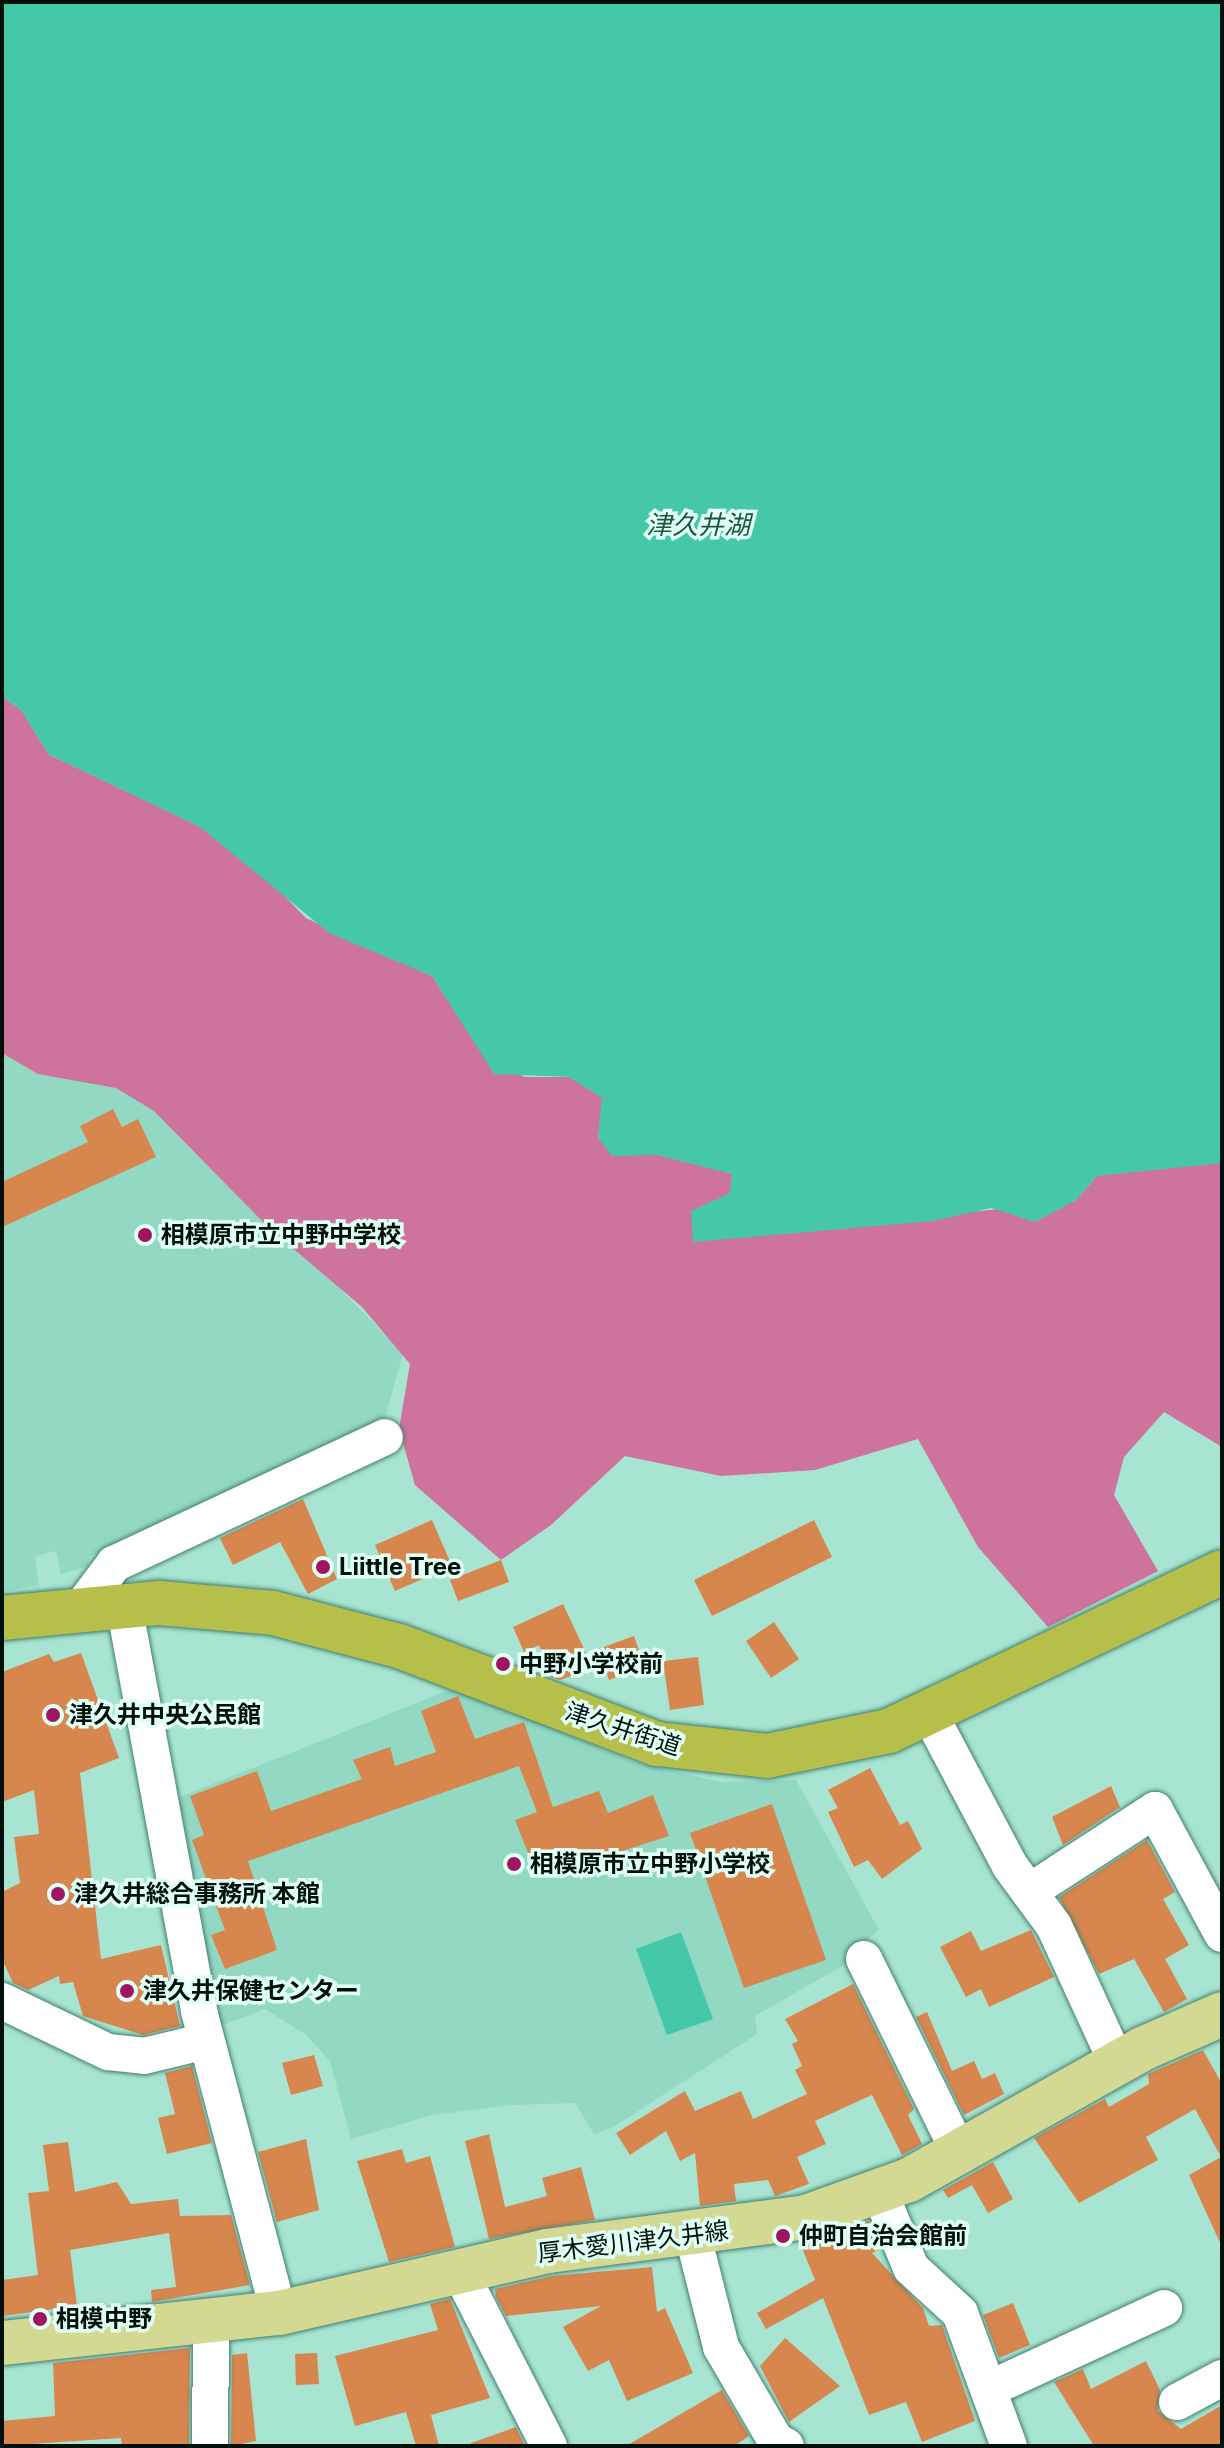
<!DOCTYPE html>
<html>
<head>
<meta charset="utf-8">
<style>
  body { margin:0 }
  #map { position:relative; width:1224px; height:2448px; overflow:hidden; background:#a7e5d2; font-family:Inter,"Noto Sans JP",sans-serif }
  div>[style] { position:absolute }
  .built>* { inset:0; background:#92d8c3 }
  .forest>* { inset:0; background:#ce739b }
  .water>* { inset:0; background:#45c8a8 }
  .building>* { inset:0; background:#d7864e }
  .roads { filter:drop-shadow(0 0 2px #427e6e) drop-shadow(0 0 2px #427e6e) }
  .minor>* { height:36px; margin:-18px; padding:0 18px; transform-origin:18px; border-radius:18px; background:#fff }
  .major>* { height:44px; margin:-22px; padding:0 22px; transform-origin:22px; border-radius:22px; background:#d3d992 }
  .highway>* { height:44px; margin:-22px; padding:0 22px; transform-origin:22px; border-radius:22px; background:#b5bf4a }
  .dots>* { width:22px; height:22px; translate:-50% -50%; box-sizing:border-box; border:4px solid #e0fff5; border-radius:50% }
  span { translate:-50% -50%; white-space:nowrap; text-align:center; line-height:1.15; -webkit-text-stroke:7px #e0fff5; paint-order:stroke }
  .poi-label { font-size:24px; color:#00100b; font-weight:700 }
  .left { translate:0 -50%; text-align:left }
  .street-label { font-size:24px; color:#00100b }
  .water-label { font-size:26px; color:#1e5446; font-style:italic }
  .frame { position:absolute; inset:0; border:4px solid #00100b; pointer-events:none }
</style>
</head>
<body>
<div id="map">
  <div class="built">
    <i style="clip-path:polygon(2px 1033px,145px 1076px,172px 1118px,403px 1353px,384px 1422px,126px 1545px,120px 1541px,89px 1557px,88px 1566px,61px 1574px,56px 1551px,35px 1556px,39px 1585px,2px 1592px)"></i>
    <i style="clip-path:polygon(454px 1688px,634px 1762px,721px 1782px,796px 1780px,879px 1930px,857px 1948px,856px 1958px,755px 2016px,757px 2034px,612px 2128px,594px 2134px,575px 2103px,511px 2105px,432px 2115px,351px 2139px,330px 2061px,305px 2034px,265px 2009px,216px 2028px,177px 1798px)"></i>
  </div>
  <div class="forest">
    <i style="clip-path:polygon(2px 696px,22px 711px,48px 754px,201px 827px,253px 864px,306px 918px,432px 976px,487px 1058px,525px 1077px,569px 1077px,603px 1098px,598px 1138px,732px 1174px,731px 1192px,702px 1240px,1075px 1201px,1097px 1176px,1222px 1159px,1222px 1447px,1164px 1412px,1124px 1457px,1114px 1495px,1158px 1571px,1048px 1627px,978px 1547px,918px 1439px,815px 1470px,721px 1476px,625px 1456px,551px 1525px,501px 1560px,415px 1485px,399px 1429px,410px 1364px,362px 1307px,269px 1228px,154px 1111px,116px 1088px,38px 1074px,2px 1053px)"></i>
  </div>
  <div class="water">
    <i style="clip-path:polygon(2px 2px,1222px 2px,1222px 1163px,1097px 1176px,1075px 1201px,1035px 1222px,991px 1208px,933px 1221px,693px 1242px,691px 1211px,730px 1193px,732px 1174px,657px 1155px,612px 1156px,598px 1138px,602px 1098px,569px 1077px,494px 1074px,432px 976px,329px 933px,200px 827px,48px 754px,22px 711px,2px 696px)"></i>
    <i style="clip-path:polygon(681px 1932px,713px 2019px,667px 2035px,636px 1949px)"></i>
  </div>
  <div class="building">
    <i style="clip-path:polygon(113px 1109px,122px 1127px,138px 1119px,156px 1157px,2px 1227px,2px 1182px,88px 1142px,80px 1126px)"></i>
    <i style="clip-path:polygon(303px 1499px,337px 1579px,308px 1594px,280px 1542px,233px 1565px,220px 1538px)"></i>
    <i style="clip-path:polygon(432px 1520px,452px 1566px,395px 1591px,375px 1545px)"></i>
    <i style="clip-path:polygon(814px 1520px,832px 1557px,712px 1616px,694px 1580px)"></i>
    <i style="clip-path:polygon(501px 1560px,509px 1582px,458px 1601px,450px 1580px)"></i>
    <i style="clip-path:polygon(563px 1604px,593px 1668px,560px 1680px,551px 1677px,539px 1645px,524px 1652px,513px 1627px)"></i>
    <i style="clip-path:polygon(774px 1622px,799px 1659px,771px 1678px,746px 1641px)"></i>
    <i style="clip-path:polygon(634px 1636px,645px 1668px,609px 1680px,598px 1649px)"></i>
    <i style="clip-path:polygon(81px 1653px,119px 1758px,80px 1773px,101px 1959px,161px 1945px,180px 2026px,143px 2035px,83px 2016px,73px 1982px,60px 1984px,59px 1976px,28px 1990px,13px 1983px,2px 1959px,2px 1892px,20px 1883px,14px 1837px,39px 1834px,34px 1790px,2px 1802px,2px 1672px,49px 1654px,54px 1662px)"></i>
    <i style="clip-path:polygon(698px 1657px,704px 1705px,670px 1710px,663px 1661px)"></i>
    <i style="clip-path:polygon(458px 1696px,475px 1739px,524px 1722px,553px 1807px,599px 1791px,608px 1813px,653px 1795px,669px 1836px,538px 1878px,515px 1820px,537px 1812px,519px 1766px,248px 1861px,277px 1950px,225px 1969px,211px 1935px,225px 1930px,192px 1840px,204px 1835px,190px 1796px,257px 1771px,271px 1811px,362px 1779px,353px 1760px,390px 1747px,395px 1766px,436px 1752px,421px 1711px)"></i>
    <i style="clip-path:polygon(870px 1768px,900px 1825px,908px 1821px,922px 1849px,882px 1879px,868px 1860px,854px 1867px,828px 1812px,838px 1808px,828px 1790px)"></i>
    <i style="clip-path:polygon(1111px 1786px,1120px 1807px,1063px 1845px,1052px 1817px)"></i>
    <i style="clip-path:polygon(772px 1804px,826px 1960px,744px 1988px,690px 1833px)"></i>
    <i style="clip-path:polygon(1147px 1840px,1175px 1892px,1163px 1899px,1189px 1945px,1165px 1959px,1187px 1999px,1164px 2012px,1134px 1959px,1099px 1974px,1059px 1897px)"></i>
    <i style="clip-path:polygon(1031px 1930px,1054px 1977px,989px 2007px,981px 1989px,966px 1997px,940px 1947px,971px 1931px,981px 1951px)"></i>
    <i style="clip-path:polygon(853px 1984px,914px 2109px,908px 2115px,922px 2144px,902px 2155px,872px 2095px,815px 2121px,826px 2144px,797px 2157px,809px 2184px,775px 2196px,768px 2180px,734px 2184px,736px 2201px,700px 2206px,695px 2153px,680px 2161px,666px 2131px,630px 2155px,616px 2133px,685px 2091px,695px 2111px,741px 2091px,753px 2119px,807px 2094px,795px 2070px,802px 2066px,792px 2044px,798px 2041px,785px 2019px)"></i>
    <i style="clip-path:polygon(927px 2012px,952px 2071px,974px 2061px,982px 2079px,995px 2073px,1004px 2094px,964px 2115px,916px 2017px)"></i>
    <i style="clip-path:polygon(1203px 2050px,1222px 2084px,1222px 2247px,1189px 2175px,1221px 2157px,1195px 2109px,1146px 2137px,1158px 2160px,1079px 2203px,1034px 2138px,1105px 2099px,1109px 2107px,1149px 2084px,1148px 2074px)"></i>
    <i style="clip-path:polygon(314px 2055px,323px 2086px,291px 2095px,282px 2063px)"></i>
    <i style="clip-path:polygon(192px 2066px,212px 2143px,167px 2154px,158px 2118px,175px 2114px,165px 2073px)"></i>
    <i style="clip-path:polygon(489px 2134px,505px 2207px,547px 2196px,542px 2178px,581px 2167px,595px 2220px,489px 2239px,465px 2141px)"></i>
    <i style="clip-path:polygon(306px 2139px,319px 2210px,277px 2222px,258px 2152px)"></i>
    <i style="clip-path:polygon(68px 2142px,75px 2192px,117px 2182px,131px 2204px,178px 2199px,180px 2216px,231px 2215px,250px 2285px,152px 2302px,151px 2290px,176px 2287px,169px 2233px,70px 2250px,77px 2306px,2px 2316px,2px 2280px,38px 2275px,28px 2193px,49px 2191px,43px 2145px)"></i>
    <i style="clip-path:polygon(402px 2149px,406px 2163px,430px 2156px,455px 2247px,389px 2262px,357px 2161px)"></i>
    <i style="clip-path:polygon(993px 2162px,1013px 2199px,988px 2213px,972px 2185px,948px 2198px,943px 2190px)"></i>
    <i style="clip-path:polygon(869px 2221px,881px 2249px,872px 2253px,923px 2308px,929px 2326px,942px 2325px,975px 2421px,922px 2442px,906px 2402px,869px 2415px,823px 2298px,766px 2329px,757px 2313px,815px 2280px,800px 2243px)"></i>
    <i style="clip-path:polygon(652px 2267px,657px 2312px,665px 2308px,693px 2373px,627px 2401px,609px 2360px,588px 2371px,563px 2327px,601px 2306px,506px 2316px,496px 2297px,495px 2289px,552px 2276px)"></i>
    <i style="clip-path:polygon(450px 2299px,490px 2398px,431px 2415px,439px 2446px,416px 2446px,406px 2412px,355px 2426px,335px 2356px,438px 2330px,430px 2304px)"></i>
    <i style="clip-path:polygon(1013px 2303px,1030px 2345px,999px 2358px,983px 2315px)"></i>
    <i style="clip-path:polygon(785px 2338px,840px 2386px,789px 2422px,760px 2366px)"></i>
    <i style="clip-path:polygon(190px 2348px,189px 2446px,122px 2446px,121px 2438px,2px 2446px,2px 2421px,55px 2416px,53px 2363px)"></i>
    <i style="clip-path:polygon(247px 2353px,256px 2441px,231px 2446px,232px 2355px)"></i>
    <i style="clip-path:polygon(317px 2353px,319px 2384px,296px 2385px,295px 2354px)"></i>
    <i style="clip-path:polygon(1146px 2361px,1160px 2390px,1158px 2411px,1181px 2429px,1222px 2405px,1222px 2446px,1094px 2446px,1054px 2382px,1083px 2369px,1091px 2389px)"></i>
    <i style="clip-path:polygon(722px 2390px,749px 2436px,734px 2446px,626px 2446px)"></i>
    <i style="clip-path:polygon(516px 2427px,525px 2446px,471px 2446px,471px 2443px)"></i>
  </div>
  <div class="roads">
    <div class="minor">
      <i style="left:124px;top:1605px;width:413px;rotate:79.5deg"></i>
      <i style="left:199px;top:2011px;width:312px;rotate:75.2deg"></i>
      <i style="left:81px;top:1608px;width:55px;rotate:-53.1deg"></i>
      <i style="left:114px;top:1564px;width:299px;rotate:-25.1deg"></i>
      <i style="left:929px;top:1713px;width:173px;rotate:62.1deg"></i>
      <i style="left:1010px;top:1866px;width:74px;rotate:53.7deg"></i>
      <i style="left:1054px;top:1926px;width:151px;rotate:65.3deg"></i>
      <i style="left:1032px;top:1890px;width:147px;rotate:-33deg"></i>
      <i style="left:1155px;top:1810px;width:141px;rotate:61.6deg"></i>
      <i style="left:864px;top:1959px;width:215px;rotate:63.8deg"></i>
      <i style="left:2px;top:2001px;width:118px;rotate:25.7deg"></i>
      <i style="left:108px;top:2052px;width:36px;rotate:6deg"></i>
      <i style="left:144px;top:2056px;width:64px;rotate:-13.6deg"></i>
      <i style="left:880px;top:2193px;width:81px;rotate:67.5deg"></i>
      <i style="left:911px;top:2268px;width:67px;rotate:42.6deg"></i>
      <i style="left:960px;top:2313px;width:142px;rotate:69.8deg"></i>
      <i style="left:692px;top:2232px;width:119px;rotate:75.8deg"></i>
      <i style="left:721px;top:2347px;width:109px;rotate:59.7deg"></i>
      <i style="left:776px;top:2441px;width:11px;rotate:27deg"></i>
      <i style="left:460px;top:2272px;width:195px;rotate:62.9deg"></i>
      <i style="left:989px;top:2389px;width:193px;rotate:-24.8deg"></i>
      <i style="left:1177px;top:2402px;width:51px;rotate:-28.1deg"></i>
      <i style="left:210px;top:2446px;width:122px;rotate:-89.5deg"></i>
    </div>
    <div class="major">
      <i style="left:2px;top:2343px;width:279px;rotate:-6.2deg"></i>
      <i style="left:279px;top:2313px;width:276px;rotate:-13deg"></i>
      <i style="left:548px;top:2251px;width:260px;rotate:-7.5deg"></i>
      <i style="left:806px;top:2217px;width:109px;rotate:-19.8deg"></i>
      <i style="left:909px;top:2180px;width:267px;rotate:-29.3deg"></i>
      <i style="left:1142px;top:2049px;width:87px;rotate:-23.6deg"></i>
    </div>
    <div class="highway">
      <i style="left:2px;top:1618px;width:158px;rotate:-5.5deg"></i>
      <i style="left:159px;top:1603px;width:114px;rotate:5deg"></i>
      <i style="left:273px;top:1613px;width:130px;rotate:14.7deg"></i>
      <i style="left:399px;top:1646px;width:276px;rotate:20.8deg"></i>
      <i style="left:657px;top:1744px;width:111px;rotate:6.2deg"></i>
      <i style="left:767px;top:1756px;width:125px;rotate:-11.6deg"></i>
      <i style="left:889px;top:1731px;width:369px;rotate:-25.5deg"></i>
    </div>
  </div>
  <div class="dots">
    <i style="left:145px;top:1235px;background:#9f1562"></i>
    <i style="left:323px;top:1567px;background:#9f1562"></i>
    <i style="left:503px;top:1664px;background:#9f1562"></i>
    <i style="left:53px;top:1715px;background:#9f1562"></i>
    <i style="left:514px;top:1864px;background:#9f1562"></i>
    <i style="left:58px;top:1894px;background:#9f1562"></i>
    <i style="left:127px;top:1991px;background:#9f1562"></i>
    <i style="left:783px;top:2236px;background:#9f1562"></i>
    <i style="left:40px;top:2319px;background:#9f1562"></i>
  </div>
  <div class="poi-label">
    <span class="left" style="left:161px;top:1235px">相模原市立中野中学校</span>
    <span class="left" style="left:339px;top:1567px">Liittle Tree</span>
    <span class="left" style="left:519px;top:1664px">中野小学校前</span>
    <span class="left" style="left:69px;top:1715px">津久井中央公民館</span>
    <span class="left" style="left:530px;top:1864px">相模原市立中野小学校</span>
    <span class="left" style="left:74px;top:1894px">津久井総合事務所 本館</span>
    <span class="left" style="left:143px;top:1991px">津久井保健センター</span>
    <span class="left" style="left:799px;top:2236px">仲町自治会館前</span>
    <span class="left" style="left:56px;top:2319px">相模中野</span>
  </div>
  <div class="street-label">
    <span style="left:623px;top:1729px;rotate:18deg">津久井街道</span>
    <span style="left:633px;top:2242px;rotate:-7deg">厚木愛川津久井線</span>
  </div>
  <div class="water-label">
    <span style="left:698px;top:525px">津久井湖</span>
  </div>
  <div class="frame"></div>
</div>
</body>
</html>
